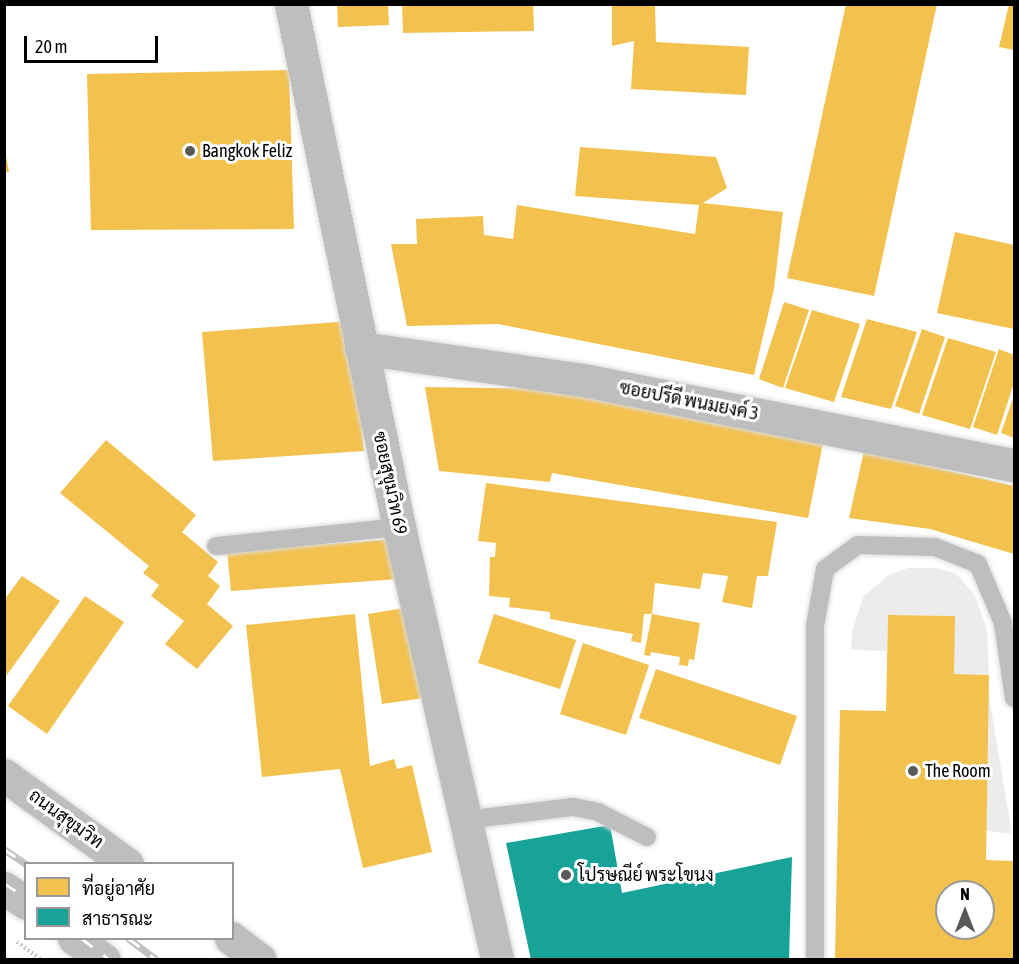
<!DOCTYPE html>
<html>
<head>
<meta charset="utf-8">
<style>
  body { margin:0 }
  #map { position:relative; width:1019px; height:964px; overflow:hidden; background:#fff; font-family:"Asap Condensed",Sarabun,sans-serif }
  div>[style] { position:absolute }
  .green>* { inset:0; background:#ececec }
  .homes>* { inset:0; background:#f2c14e }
  .public>* { inset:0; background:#17a398 }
  .path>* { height:4px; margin-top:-2px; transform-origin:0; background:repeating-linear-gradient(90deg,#b9b9b9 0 1.5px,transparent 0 4.5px) }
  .roads { filter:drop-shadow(0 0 2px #dbdbdb) drop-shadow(0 0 2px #dbdbdb) }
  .service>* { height:18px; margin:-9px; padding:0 9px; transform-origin:9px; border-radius:9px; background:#bebebe }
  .minor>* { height:33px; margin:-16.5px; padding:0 16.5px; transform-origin:16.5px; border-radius:16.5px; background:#bebebe }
  .primary>* { height:33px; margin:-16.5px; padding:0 16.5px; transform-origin:16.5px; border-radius:16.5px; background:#bebebe }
  .rail>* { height:7px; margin-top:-3.5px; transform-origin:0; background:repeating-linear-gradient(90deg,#fff 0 14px,#bebebe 0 28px); box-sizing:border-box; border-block:2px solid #bebebe }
  .dots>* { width:16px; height:16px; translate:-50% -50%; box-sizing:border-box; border:3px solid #fff; border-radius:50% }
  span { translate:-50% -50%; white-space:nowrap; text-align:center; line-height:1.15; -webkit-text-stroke:6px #fff; paint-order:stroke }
  .poi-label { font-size:18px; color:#000 }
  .left { translate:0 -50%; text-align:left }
  .street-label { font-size:18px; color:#000 }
  .frame { position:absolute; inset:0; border:6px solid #000; pointer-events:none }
  .legend { position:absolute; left:24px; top:862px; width:210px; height:78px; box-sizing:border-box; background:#fff; border:2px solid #999; margin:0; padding:8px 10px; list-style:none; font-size:18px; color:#000 }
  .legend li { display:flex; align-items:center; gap:12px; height:30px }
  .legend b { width:30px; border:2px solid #999 }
  .north { position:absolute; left:935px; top:880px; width:60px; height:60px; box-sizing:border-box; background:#fff; border:2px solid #999; border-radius:50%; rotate:0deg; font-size:16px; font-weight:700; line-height:24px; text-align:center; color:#000 }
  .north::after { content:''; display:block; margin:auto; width:21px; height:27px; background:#595959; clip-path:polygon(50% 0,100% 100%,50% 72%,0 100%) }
  .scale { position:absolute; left:24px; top:36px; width:134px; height:27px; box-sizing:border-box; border:3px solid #000; border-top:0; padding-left:8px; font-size:18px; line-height:21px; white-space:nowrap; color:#000; -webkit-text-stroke:4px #fff; paint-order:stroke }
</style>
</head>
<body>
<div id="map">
  <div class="green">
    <i style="clip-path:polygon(908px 568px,936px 568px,955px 573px,964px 582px,975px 596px,987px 629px,989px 675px,954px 674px,954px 616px,888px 615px,887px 651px,851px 650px,852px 632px,863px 597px,889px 575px)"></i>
    <i style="clip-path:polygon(988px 690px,1012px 834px,986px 831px)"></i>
  </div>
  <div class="homes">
    <i style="clip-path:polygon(337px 4px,388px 4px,389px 25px,338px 27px)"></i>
    <i style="clip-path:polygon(402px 4px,533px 4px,534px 31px,403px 33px)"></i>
    <i style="clip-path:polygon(612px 4px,655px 4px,656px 42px,749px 47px,746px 95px,631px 89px,634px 41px,612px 46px)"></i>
    <i style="clip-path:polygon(846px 4px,937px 4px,874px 296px,787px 278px)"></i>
    <i style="clip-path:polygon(1009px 4px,1014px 4px,1014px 50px,999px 47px)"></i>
    <i style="clip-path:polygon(289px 70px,294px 229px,91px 230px,87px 74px)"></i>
    <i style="clip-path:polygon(580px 147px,716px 157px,727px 188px,703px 203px,783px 212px,774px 289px,754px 375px,498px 324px,407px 326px,391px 244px,417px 244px,416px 219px,483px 216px,484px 235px,513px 239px,517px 205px,695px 234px,699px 205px,575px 196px)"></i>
    <i style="clip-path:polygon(6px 155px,9px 172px,4px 172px,4px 156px)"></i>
    <i style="clip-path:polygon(955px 232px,1014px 245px,1014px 329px,937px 313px)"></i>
    <i style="clip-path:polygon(784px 302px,809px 310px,783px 388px,759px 379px)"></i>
    <i style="clip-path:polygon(812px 310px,860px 324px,834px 402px,785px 388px)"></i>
    <i style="clip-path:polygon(867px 319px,917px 332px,891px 409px,841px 397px)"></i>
    <i style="clip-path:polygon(351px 321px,364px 451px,213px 461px,202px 332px)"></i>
    <i style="clip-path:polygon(922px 329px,945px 337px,919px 414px,895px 406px)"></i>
    <i style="clip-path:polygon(948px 338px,996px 352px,970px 429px,922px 415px)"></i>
    <i style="clip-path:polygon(999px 349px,1014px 355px,1014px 383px,997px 435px,973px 427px)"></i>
    <i style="clip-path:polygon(425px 387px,564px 389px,823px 443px,808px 518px,552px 473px,550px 482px,439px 471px)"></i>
    <i style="clip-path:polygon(1014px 395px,1014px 438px,1001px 433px)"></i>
    <i style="clip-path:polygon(106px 440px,196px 515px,182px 532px,218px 562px,208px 576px,220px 586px,207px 604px,233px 626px,197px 669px,165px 644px,184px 621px,151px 596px,159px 585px,143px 573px,149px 566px,60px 493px)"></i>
    <i style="clip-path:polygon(864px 451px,1014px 486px,1014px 554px,930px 529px,849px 518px)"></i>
    <i style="clip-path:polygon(486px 483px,777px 522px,768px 576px,757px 576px,752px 608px,722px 602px,728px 576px,703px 573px,700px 589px,655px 583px,652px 614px,644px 614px,641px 643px,631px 641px,633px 634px,550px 619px,550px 612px,509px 607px,510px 598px,489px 596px,490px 557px,495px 557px,496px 543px,478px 541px)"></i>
    <i style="clip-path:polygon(397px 539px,399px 579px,231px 591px,227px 551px)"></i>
    <i style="clip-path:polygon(22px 576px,60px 601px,4px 679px,4px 600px)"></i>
    <i style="clip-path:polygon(85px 596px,124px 622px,47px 734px,8px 706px)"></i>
    <i style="clip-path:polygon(410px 607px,424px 698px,382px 704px,368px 614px)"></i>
    <i style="clip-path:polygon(355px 614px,370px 766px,394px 759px,397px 769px,412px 765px,432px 852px,363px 868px,340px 769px,262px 777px,246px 625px)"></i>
    <i style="clip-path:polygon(494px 614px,576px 640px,560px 689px,478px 663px)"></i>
    <i style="clip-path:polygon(652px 614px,700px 623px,694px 660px,689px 659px,688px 666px,679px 665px,680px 657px,651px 652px,650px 656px,644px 655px)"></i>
    <i style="clip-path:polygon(evenodd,888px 615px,955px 616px,954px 674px,989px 675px,986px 860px,1014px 861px,1014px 960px,835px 960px,840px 710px,886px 711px,888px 615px,947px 892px,983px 892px,983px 928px,947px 928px,947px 892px)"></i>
    <i style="clip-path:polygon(583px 643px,649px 665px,626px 735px,560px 714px)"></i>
    <i style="clip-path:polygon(656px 669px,797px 716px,780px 765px,639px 718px)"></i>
  </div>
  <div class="public">
    <i style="clip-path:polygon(610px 825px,622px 893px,792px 857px,789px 960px,531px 960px,506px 843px)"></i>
  </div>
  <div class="path">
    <i style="left:17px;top:942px;width:29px;rotate:36deg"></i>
  </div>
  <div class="roads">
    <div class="service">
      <i style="left:216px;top:546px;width:184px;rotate:-5.9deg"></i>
      <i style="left:465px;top:820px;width:109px;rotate:-6.9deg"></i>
      <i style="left:573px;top:807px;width:25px;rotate:11deg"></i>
      <i style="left:598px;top:812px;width:55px;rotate:27deg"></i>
      <i style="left:815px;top:960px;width:334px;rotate:-90deg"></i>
      <i style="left:815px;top:626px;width:58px;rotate:-80deg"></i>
      <i style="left:825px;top:569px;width:41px;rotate:-36deg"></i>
      <i style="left:858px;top:545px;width:77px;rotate:1.5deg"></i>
      <i style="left:935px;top:547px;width:46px;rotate:21.6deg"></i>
      <i style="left:978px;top:564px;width:64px;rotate:67deg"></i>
      <i style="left:1003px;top:623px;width:76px;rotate:81.7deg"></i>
    </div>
    <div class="minor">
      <i style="left:291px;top:4px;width:534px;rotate:78.33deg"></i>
      <i style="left:399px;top:527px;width:444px;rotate:77.2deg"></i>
      <i style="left:361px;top:348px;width:224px;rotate:8.2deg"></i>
      <i style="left:583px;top:380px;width:439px;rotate:11.2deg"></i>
    </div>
    <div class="primary">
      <i style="left:4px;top:775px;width:152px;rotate:35.9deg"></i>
      <i style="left:4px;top:888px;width:27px;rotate:34deg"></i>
      <i style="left:74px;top:938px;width:37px;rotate:36deg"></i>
      <i style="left:231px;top:938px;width:36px;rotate:37deg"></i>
    </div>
  </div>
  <div class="rail">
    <i style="left:4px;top:849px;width:27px;rotate:34deg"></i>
    <i style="left:4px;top:883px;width:27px;rotate:34deg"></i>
    <i style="left:81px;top:938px;width:36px;rotate:37deg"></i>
    <i style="left:128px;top:938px;width:36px;rotate:37deg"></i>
  </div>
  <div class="dots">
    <i style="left:190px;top:151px;background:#595959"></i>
    <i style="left:913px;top:771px;background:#595959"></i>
    <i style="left:566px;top:875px;background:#595959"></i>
  </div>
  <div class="poi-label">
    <span class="left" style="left:202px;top:151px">Bangkok Feliz</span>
    <span class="left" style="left:925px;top:771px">The Room</span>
    <span class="left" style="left:578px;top:875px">โปรษณีย์ พระโขนง</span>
  </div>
  <div class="street-label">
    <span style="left:689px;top:401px;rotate:11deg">ซอยปรีดี พนมยงค์ 3</span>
    <span style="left:390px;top:483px;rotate:78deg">ซอยสุขุมวิท 69</span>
    <span style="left:66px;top:819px;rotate:36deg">ถนนสุขุมวิท</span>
  </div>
  <div class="frame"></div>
  <ul class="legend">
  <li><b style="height:16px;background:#f2c14e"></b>ที่อยู่อาศัย</li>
  <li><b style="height:16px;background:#17a398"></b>สาธารณะ</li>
  </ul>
  <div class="north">N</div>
  <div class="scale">20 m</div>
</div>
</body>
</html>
